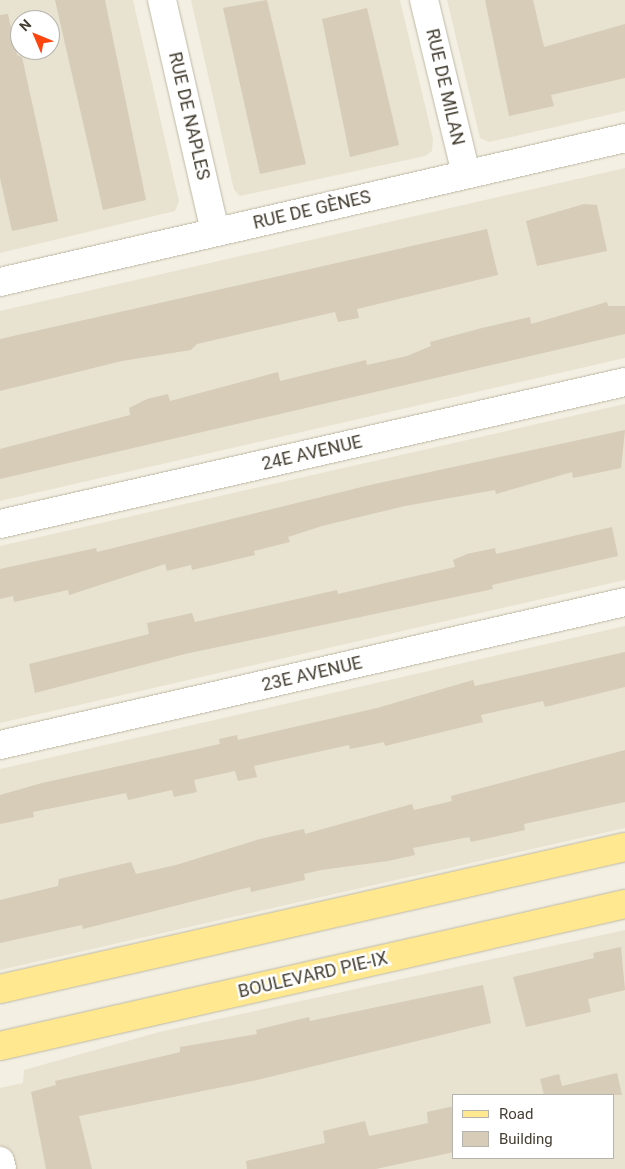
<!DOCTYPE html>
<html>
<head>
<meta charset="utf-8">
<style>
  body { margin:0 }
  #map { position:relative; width:625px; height:1169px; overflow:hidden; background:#f3f0e3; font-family:Roboto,sans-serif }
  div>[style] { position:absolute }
  .residential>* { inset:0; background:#e8e2d0 }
  .building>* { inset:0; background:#d6ccb7 }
  .roads { filter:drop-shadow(0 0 1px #bfb8a5) drop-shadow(0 0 1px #bfb8a5) }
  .minor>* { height:28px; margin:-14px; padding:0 14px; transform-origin:14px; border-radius:14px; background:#fff }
  .major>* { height:28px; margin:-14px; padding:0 14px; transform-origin:14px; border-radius:14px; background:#ffe890 }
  span { translate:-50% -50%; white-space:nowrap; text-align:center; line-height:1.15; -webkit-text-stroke:5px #fff; paint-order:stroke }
  .street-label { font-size:18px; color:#464033 }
  .legend { position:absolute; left:452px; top:1094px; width:162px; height:65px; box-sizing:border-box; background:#fff; border:1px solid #b5b3ad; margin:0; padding:6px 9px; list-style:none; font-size:15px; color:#464033 }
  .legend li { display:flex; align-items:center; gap:10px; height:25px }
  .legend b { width:25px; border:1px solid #b5b3ad }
  .north { position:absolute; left:10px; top:10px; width:50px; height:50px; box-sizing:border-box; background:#fff; border:1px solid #b5b3ad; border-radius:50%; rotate:315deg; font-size:14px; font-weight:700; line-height:20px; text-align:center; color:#464033 }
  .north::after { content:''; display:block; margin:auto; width:18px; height:22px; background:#ff440e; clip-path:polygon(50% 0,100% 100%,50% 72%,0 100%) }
</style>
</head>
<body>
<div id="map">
  <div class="residential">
    <i style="clip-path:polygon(evenodd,0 0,133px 0,179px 201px,175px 211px,0 253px,0 0,20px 20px,50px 20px,50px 50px,20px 50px,20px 20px)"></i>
    <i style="clip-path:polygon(191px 0,400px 0,433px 139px,432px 151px,425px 156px,240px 196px,234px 190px)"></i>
    <i style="clip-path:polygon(447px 0,625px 0,625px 111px,489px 142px,480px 138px)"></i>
    <i style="clip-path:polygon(625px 168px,625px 358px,0 501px,0 311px)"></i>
    <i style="clip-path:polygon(625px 404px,625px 580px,0 723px,0 546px)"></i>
    <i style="clip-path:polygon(625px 626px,625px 828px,0 970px,0 769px)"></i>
    <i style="clip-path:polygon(evenodd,625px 930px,625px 1169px,0 1169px,0 1088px,23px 1083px,24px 1070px,159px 1032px,625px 930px,454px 1095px,614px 1095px,614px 1158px,454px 1158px,454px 1095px)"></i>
  </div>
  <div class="building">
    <i style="clip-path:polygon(55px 0,105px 0,146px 200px,103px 210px)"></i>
    <i style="clip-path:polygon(267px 0,306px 164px,260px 174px,223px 8px)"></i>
    <i style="clip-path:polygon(485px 0,533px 0,544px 47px,625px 24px,625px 78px,551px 95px,554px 106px,509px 116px)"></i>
    <i style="clip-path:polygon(367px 8px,399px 145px,350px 157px,322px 19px)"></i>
    <i style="clip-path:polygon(8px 14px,17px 55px,22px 57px,58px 221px,12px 231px,0 178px,0 15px)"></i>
    <i style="clip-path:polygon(584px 204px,597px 205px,607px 251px,537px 266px,526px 221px)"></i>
    <i style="clip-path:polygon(487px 229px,498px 275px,357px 309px,359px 318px,338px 322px,335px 312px,197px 344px,191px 350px,122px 361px,0 391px,0 339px)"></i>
    <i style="clip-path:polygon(607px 302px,608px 306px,625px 306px,625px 334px,0 479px,0 449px,130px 415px,129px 408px,147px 399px,168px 394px,170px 401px,278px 372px,280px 381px,366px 360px,367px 365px,407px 356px,431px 346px,430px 342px,482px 328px,530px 317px,531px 324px)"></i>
    <i style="clip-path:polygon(625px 430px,621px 468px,573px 478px,572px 472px,496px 494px,495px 490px,405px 506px,322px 526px,288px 537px,290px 542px,254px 551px,255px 555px,192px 570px,191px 565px,167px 571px,165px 564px,69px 595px,68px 590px,14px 602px,13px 596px,0 599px,0 569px,96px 548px,97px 552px,370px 485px)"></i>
    <i style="clip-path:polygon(612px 527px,618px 556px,492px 585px,493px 589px,185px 654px,35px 693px,29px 664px,149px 634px,147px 623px,192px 613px,195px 622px,337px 590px,338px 594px,455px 567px,453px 560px,467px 554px,495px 548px,496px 554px)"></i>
    <i style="clip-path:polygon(625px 652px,625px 687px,545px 707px,543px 701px,481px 715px,483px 722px,385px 746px,384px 742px,350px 749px,349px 745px,254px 766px,257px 777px,238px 781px,235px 771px,194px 780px,197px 792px,174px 797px,172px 790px,128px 800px,126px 793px,33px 812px,34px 817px,0 824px,0 795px,42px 783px,220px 744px,219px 739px,237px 735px,238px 740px,377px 708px,473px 680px,475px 686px)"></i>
    <i style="clip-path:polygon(625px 750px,625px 802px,524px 824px,525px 830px,471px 842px,469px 837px,413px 848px,415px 855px,388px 861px,321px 870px,304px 874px,305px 880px,251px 892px,250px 887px,83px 929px,82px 925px,0 943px,0 900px,58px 886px,59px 879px,131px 862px,136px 874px,176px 865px,260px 839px,304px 829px,305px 834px,412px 804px,414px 810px,452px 801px,451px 796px)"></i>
    <i style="clip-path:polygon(621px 947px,625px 990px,588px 999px,591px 1012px,526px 1027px,513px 977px,594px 958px,593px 953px)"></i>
    <i style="clip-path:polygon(483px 985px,491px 1023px,257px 1080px,79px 1116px,92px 1169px,46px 1169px,31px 1092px,56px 1085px,55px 1081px,168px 1055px,180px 1052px,180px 1047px,257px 1034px,256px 1030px,309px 1017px,310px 1021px)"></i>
    <i style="clip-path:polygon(617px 1073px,622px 1095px,544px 1095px,540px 1079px,559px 1074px,562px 1086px)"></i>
    <i style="clip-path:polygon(454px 1106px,454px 1152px,376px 1169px,247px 1169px,246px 1161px,325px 1143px,323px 1131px,365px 1121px,369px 1136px,428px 1123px,427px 1112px)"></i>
  </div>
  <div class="roads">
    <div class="minor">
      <i style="left:162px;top:0;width:238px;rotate:77.1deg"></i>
      <i style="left:424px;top:0;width:179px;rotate:76.4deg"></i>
      <i style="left:0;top:282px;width:641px;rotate:-12.97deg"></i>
      <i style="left:0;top:524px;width:641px;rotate:-12.8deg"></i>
      <i style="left:0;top:745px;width:641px;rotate:-12.89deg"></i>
      <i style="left:0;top:1161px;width:8px;rotate:76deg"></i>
    </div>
    <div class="major">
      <i style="left:0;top:989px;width:641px;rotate:-12.8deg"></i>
      <i style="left:0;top:1046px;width:641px;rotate:-12.8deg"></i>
    </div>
  </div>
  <div class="street-label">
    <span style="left:445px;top:87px;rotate:77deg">RUE DE MILAN</span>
    <span style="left:189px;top:116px;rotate:77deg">RUE DE NAPLES</span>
    <span style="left:312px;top:210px;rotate:-13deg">RUE DE GÈNES</span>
    <span style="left:312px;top:453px;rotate:-13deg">24E AVENUE</span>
    <span style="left:312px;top:674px;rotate:-13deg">23E AVENUE</span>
    <span style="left:313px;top:975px;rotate:-13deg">BOULEVARD PIE-IX</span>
  </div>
  <ul class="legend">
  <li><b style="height:6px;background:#ffe890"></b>Road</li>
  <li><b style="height:14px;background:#d6ccb7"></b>Building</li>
  </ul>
  <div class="north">N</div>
</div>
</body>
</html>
